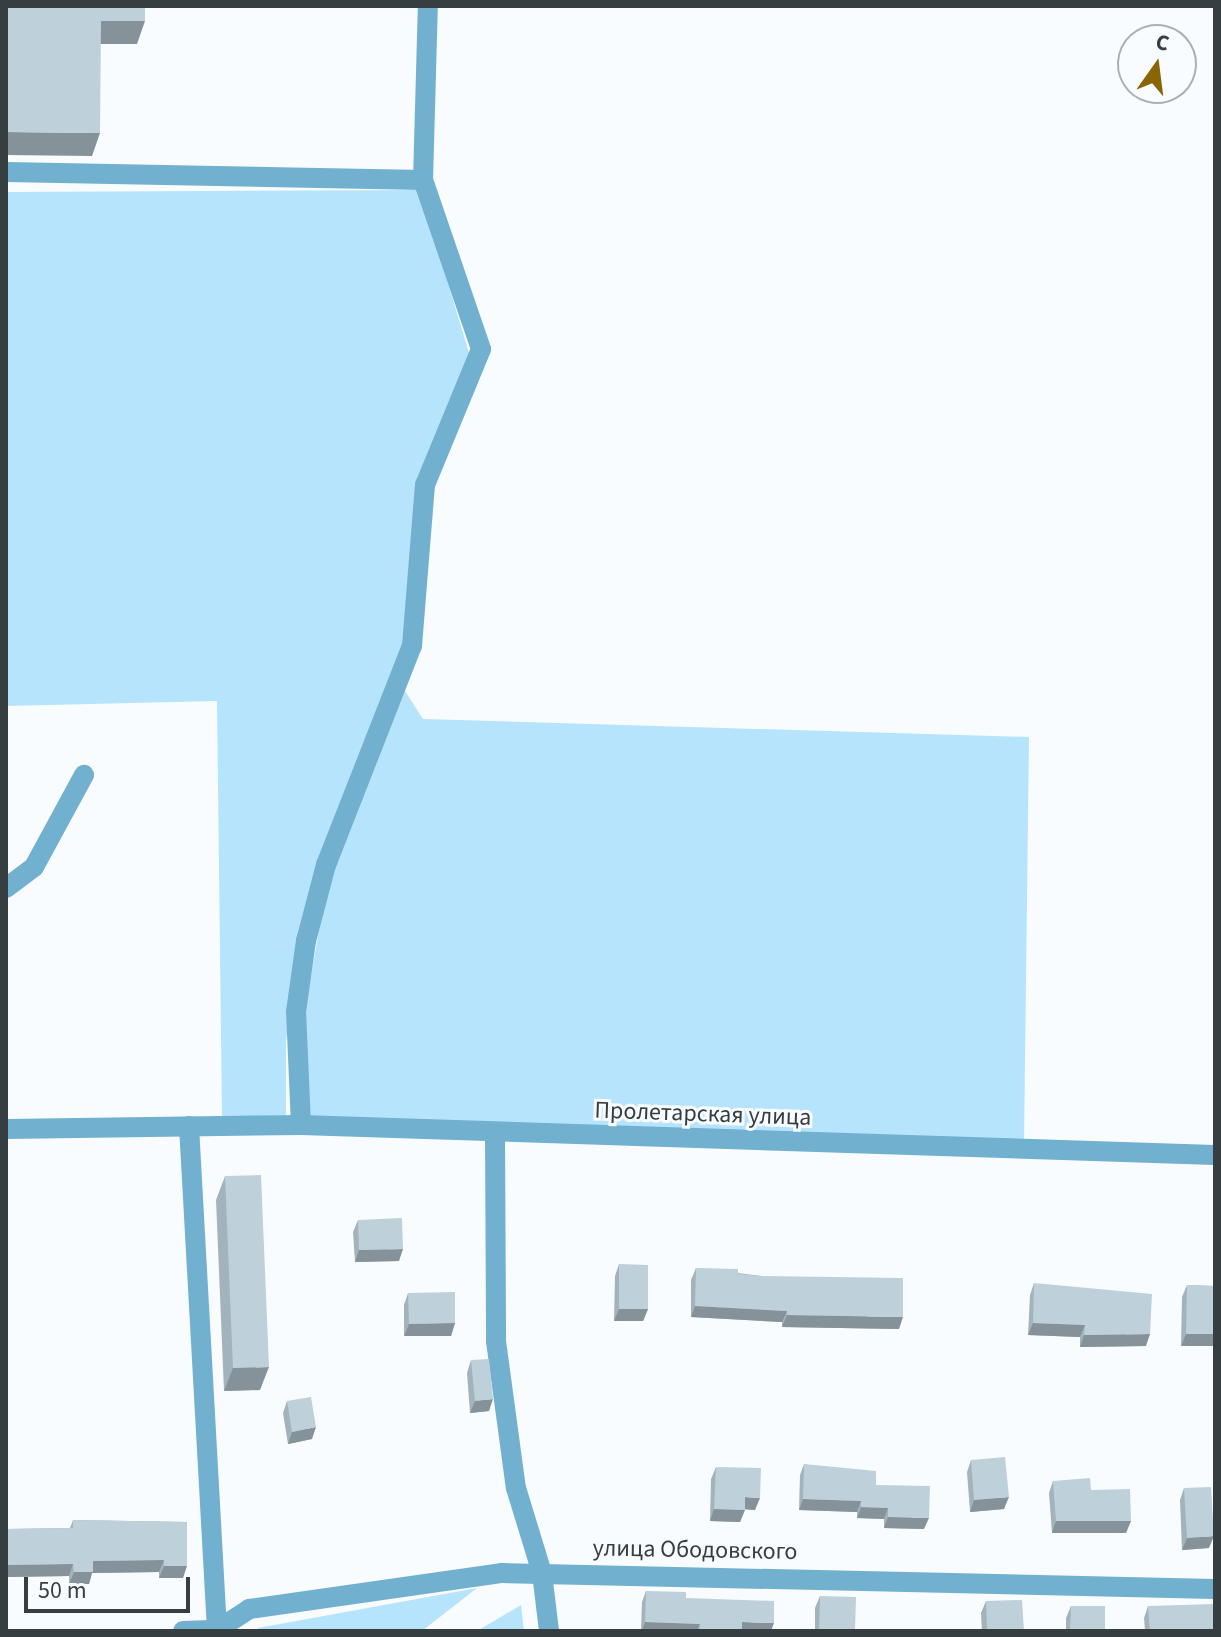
<!DOCTYPE html>
<html>
<head>
<meta charset="utf-8">
<style>
  body { margin:0 }
  #map { position:relative; width:1221px; height:1637px; overflow:hidden; background:#f8fcfe; font-family:"Source Sans 3",sans-serif }
  div>[style] { position:absolute }
  .green>* { inset:0; background:#b6e4fc }
  .minor>* { height:20px; margin:-10px; padding:0 10px; transform-origin:10px; border-radius:10px; background:#71b0cf }
  .wall>* { inset:0; background:#a3b3bb }
  .shaded-wall>* { inset:0; background:#859299 }
  .building>* { inset:0; background:#bed0da }
  span { translate:-50% -50%; white-space:nowrap; text-align:center; line-height:1.15; -webkit-text-stroke:6px #f8fcfe; paint-order:stroke }
  .street-label { font-size:24px; color:#363e42 }
  .frame { position:absolute; inset:0; border:8px solid #363e42; pointer-events:none }
  .north { position:absolute; left:1117px; top:24px; width:80px; height:80px; box-sizing:border-box; background:#f8fcfe; border:2px solid #aab0b3; border-radius:50%; rotate:14deg; font-size:22px; font-weight:700; line-height:32px; text-align:center; color:#363e42 }
  .north::after { content:''; display:block; margin:auto; width:28px; height:36px; background:#8b6404; clip-path:polygon(50% 0,100% 100%,50% 72%,0 100%) }
  .scale { position:absolute; left:24px; top:1577px; width:166px; height:36px; box-sizing:border-box; border:4px solid #363e42; border-top:0; padding-left:10px; font-size:24px; line-height:28px; white-space:nowrap; color:#363e42; -webkit-text-stroke:6px #f8fcfe; paint-order:stroke }
</style>
</head>
<body>
<div id="map">
  <div class="green">
    <i style="clip-path:polygon(420px 190px,469px 353px,416px 497px,405px 641px,296px 958px,286px 1042px,286px 1115px,222px 1117px,217px 701px,6px 706px,6px 192px)"></i>
    <i style="clip-path:polygon(403px 688px,423px 719px,1029px 737px,1024px 1143px,310px 1116px,305px 1010px,329px 873px)"></i>
    <i style="clip-path:polygon(477px 1588px,422px 1631px,258px 1631px,258px 1628px)"></i>
    <i style="clip-path:polygon(521px 1605px,524px 1631px,477px 1631px)"></i>
  </div>
  <div class="minor">
    <i style="left:6px;top:172px;width:417px;rotate:1.1deg"></i>
    <i style="left:6px;top:888px;width:35px;rotate:-37deg"></i>
    <i style="left:34px;top:867px;width:105px;rotate:-61.5deg"></i>
    <i style="left:301px;top:1125px;width:113px;rotate:-92.5deg"></i>
    <i style="left:296px;top:1012px;width:72px;rotate:-82deg"></i>
    <i style="left:306px;top:941px;width:79px;rotate:-75.3deg"></i>
    <i style="left:326px;top:865px;width:235px;rotate:-68.6deg"></i>
    <i style="left:412px;top:646px;width:162px;rotate:-85.4deg"></i>
    <i style="left:425px;top:485px;width:147px;rotate:-67.6deg"></i>
    <i style="left:481px;top:349px;width:179px;rotate:-108.9deg"></i>
    <i style="left:423px;top:180px;width:174px;rotate:-88.4deg"></i>
    <i style="left:189px;top:1126px;width:505px;rotate:86.82deg"></i>
    <i style="left:6px;top:1129px;width:295px;rotate:-0.8deg"></i>
    <i style="left:301px;top:1125px;width:914px;rotate:1.88deg"></i>
    <i style="left:495px;top:1133px;width:208px;rotate:89.7deg"></i>
    <i style="left:496px;top:1341px;width:148px;rotate:82.3deg"></i>
    <i style="left:516px;top:1488px;width:89px;rotate:73deg"></i>
    <i style="left:542px;top:1573px;width:58px;rotate:83.1deg"></i>
    <i style="left:183px;top:1631px;width:34px;rotate:-2deg"></i>
    <i style="left:217px;top:1630px;width:38px;rotate:-33deg"></i>
    <i style="left:249px;top:1609px;width:256px;rotate:-8.1deg"></i>
    <i style="left:502px;top:1573px;width:713px;rotate:1.29deg"></i>
  </div>
  <div class="wall">
    <i style="clip-path:polygon(225px 1176px,260px 1390px,224px 1391px,216px 1200px)"></i>
    <i style="clip-path:polygon(358px 1220px,399px 1261px,355px 1262px,353px 1232px)"></i>
    <i style="clip-path:polygon(619px 1264px,648px 1309px,643px 1321px,614px 1321px,615px 1276px)"></i>
    <i style="clip-path:polygon(696px 1268px,762px 1276px,899px 1329px,782px 1327px,782px 1322px,691px 1317px,691px 1280px)"></i>
    <i style="clip-path:polygon(1034px 1283px,1146px 1346px,1080px 1347px,1080px 1337px,1028px 1335px,1030px 1295px)"></i>
    <i style="clip-path:polygon(1187px 1285px,1215px 1286px,1181px 1346px,1182px 1297px)"></i>
    <i style="clip-path:polygon(408px 1293px,455px 1323px,451px 1336px,404px 1336px,404px 1305px)"></i>
    <i style="clip-path:polygon(471px 1360px,489px 1411px,470px 1413px,467px 1373px)"></i>
    <i style="clip-path:polygon(287px 1401px,312px 1439px,288px 1444px,283px 1413px)"></i>
    <i style="clip-path:polygon(971px 1460px,1004px 1509px,970px 1512px,967px 1472px)"></i>
    <i style="clip-path:polygon(804px 1464px,876px 1485px,924px 1529px,884px 1528px,884px 1519px,857px 1518px,857px 1512px,799px 1510px,800px 1475px)"></i>
    <i style="clip-path:polygon(716px 1467px,755px 1510px,745px 1509px,740px 1522px,710px 1521px,711px 1479px)"></i>
    <i style="clip-path:polygon(1053px 1481px,1091px 1490px,1126px 1533px,1052px 1533px,1049px 1493px)"></i>
    <i style="clip-path:polygon(1184px 1488px,1209px 1548px,1182px 1550px,1180px 1500px)"></i>
    <i style="clip-path:polygon(73px 1520px,187px 1522px,183px 1578px,159px 1578px,159px 1572px,92px 1573px,89px 1584px,69px 1584px,69px 1576px,6px 1577px,6px 1529px,70px 1528px)"></i>
    <i style="clip-path:polygon(646px 1591px,686px 1598px,771px 1631px,641px 1631px,642px 1602px)"></i>
    <i style="clip-path:polygon(820px 1596px,855px 1631px,815px 1631px,815px 1608px)"></i>
    <i style="clip-path:polygon(986px 1601px,1024px 1631px,982px 1631px,981px 1613px)"></i>
    <i style="clip-path:polygon(1071px 1606px,1105px 1631px,1066px 1631px,1066px 1618px)"></i>
    <i style="clip-path:polygon(1148px 1606px,1215px 1631px,1145px 1631px,1144px 1618px)"></i>
  </div>
  <div class="shaded-wall">
    <i style="clip-path:polygon(101px 21px,145px 21px,137px 44px,92px 44px)"></i>
    <i style="clip-path:polygon(6px 132px,100px 133px,92px 156px,6px 155px)"></i>
    <i style="clip-path:polygon(403px 1249px,399px 1261px,355px 1262px,359px 1250px)"></i>
    <i style="clip-path:polygon(695px 1306px,787px 1311px,782px 1322px,691px 1317px)"></i>
    <i style="clip-path:polygon(619px 1309px,648px 1309px,643px 1321px,614px 1321px)"></i>
    <i style="clip-path:polygon(787px 1315px,903px 1317px,899px 1329px,782px 1327px)"></i>
    <i style="clip-path:polygon(455px 1323px,451px 1336px,404px 1336px,409px 1324px)"></i>
    <i style="clip-path:polygon(1033px 1323px,1085px 1325px,1080px 1337px,1028px 1335px)"></i>
    <i style="clip-path:polygon(1150px 1334px,1146px 1346px,1080px 1347px,1084px 1335px)"></i>
    <i style="clip-path:polygon(1186px 1334px,1215px 1334px,1215px 1346px,1181px 1346px)"></i>
    <i style="clip-path:polygon(269px 1367px,260px 1390px,224px 1391px,233px 1368px)"></i>
    <i style="clip-path:polygon(493px 1399px,489px 1411px,470px 1413px,475px 1401px)"></i>
    <i style="clip-path:polygon(316px 1427px,312px 1439px,288px 1444px,292px 1432px)"></i>
    <i style="clip-path:polygon(745px 1497px,760px 1498px,755px 1510px,741px 1509px)"></i>
    <i style="clip-path:polygon(1009px 1497px,1004px 1509px,970px 1512px,974px 1500px)"></i>
    <i style="clip-path:polygon(803px 1499px,861px 1501px,857px 1512px,799px 1510px)"></i>
    <i style="clip-path:polygon(861px 1507px,888px 1508px,884px 1519px,857px 1518px)"></i>
    <i style="clip-path:polygon(714px 1509px,745px 1510px,740px 1522px,710px 1521px)"></i>
    <i style="clip-path:polygon(888px 1517px,929px 1518px,924px 1529px,884px 1528px)"></i>
    <i style="clip-path:polygon(1056px 1521px,1131px 1521px,1126px 1533px,1052px 1533px)"></i>
    <i style="clip-path:polygon(1214px 1536px,1209px 1548px,1182px 1550px,1187px 1538px)"></i>
    <i style="clip-path:polygon(164px 1560px,159px 1572px,92px 1573px,89px 1584px,69px 1584px,74px 1572px,93px 1561px)"></i>
    <i style="clip-path:polygon(73px 1564px,69px 1576px,6px 1577px,6px 1565px)"></i>
    <i style="clip-path:polygon(164px 1566px,187px 1566px,183px 1578px,159px 1578px)"></i>
    <i style="clip-path:polygon(645px 1622px,700px 1624px,697px 1631px,642px 1631px)"></i>
    <i style="clip-path:polygon(742px 1622px,774px 1623px,771px 1631px,739px 1631px)"></i>
  </div>
  <div class="building">
    <i style="clip-path:polygon(6px 6px,145px 6px,145px 21px,101px 21px,100px 133px,6px 132px)"></i>
    <i style="clip-path:polygon(261px 1175px,269px 1367px,233px 1368px,225px 1176px)"></i>
    <i style="clip-path:polygon(402px 1218px,403px 1249px,359px 1250px,358px 1220px)"></i>
    <i style="clip-path:polygon(619px 1264px,648px 1265px,648px 1309px,619px 1309px)"></i>
    <i style="clip-path:polygon(696px 1268px,738px 1269px,738px 1274px,762px 1276px,903px 1278px,903px 1317px,787px 1315px,787px 1311px,695px 1306px)"></i>
    <i style="clip-path:polygon(1034px 1283px,1152px 1294px,1150px 1334px,1084px 1335px,1085px 1325px,1033px 1323px)"></i>
    <i style="clip-path:polygon(1187px 1285px,1215px 1286px,1215px 1334px,1186px 1334px)"></i>
    <i style="clip-path:polygon(455px 1292px,455px 1323px,409px 1324px,408px 1293px)"></i>
    <i style="clip-path:polygon(489px 1359px,493px 1399px,475px 1401px,471px 1360px)"></i>
    <i style="clip-path:polygon(311px 1397px,316px 1427px,292px 1432px,287px 1401px)"></i>
    <i style="clip-path:polygon(1005px 1457px,1009px 1497px,974px 1500px,971px 1460px)"></i>
    <i style="clip-path:polygon(804px 1464px,876px 1471px,876px 1485px,930px 1486px,929px 1518px,888px 1517px,888px 1508px,861px 1507px,861px 1501px,803px 1499px)"></i>
    <i style="clip-path:polygon(716px 1467px,761px 1468px,760px 1498px,745px 1497px,745px 1510px,714px 1509px)"></i>
    <i style="clip-path:polygon(1090px 1478px,1091px 1490px,1130px 1489px,1131px 1521px,1056px 1521px,1053px 1481px)"></i>
    <i style="clip-path:polygon(1211px 1487px,1214px 1536px,1187px 1538px,1184px 1488px)"></i>
    <i style="clip-path:polygon(73px 1520px,187px 1522px,187px 1566px,164px 1566px,164px 1560px,93px 1561px,93px 1572px,74px 1572px,73px 1564px,6px 1565px,6px 1529px,73px 1528px)"></i>
    <i style="clip-path:polygon(646px 1591px,686px 1592px,686px 1598px,774px 1601px,774px 1623px,742px 1622px,742px 1631px,699px 1631px,700px 1624px,645px 1622px)"></i>
    <i style="clip-path:polygon(820px 1596px,856px 1597px,855px 1631px,819px 1631px)"></i>
    <i style="clip-path:polygon(1022px 1600px,1024px 1631px,978px 1631px,987px 1630px,986px 1601px)"></i>
    <i style="clip-path:polygon(1215px 1604px,1215px 1631px,1150px 1631px,1148px 1606px)"></i>
    <i style="clip-path:polygon(1071px 1606px,1105px 1606px,1105px 1631px,1070px 1631px)"></i>
  </div>
  <div class="street-label">
    <span style="left:703px;top:1114px;rotate:2deg">Пролетарская улица</span>
    <span style="left:695px;top:1550px;rotate:1deg">улица Ободовского</span>
  </div>
  <div class="frame"></div>
  <div class="north">С</div>
  <div class="scale">50 m</div>
</div>
</body>
</html>
